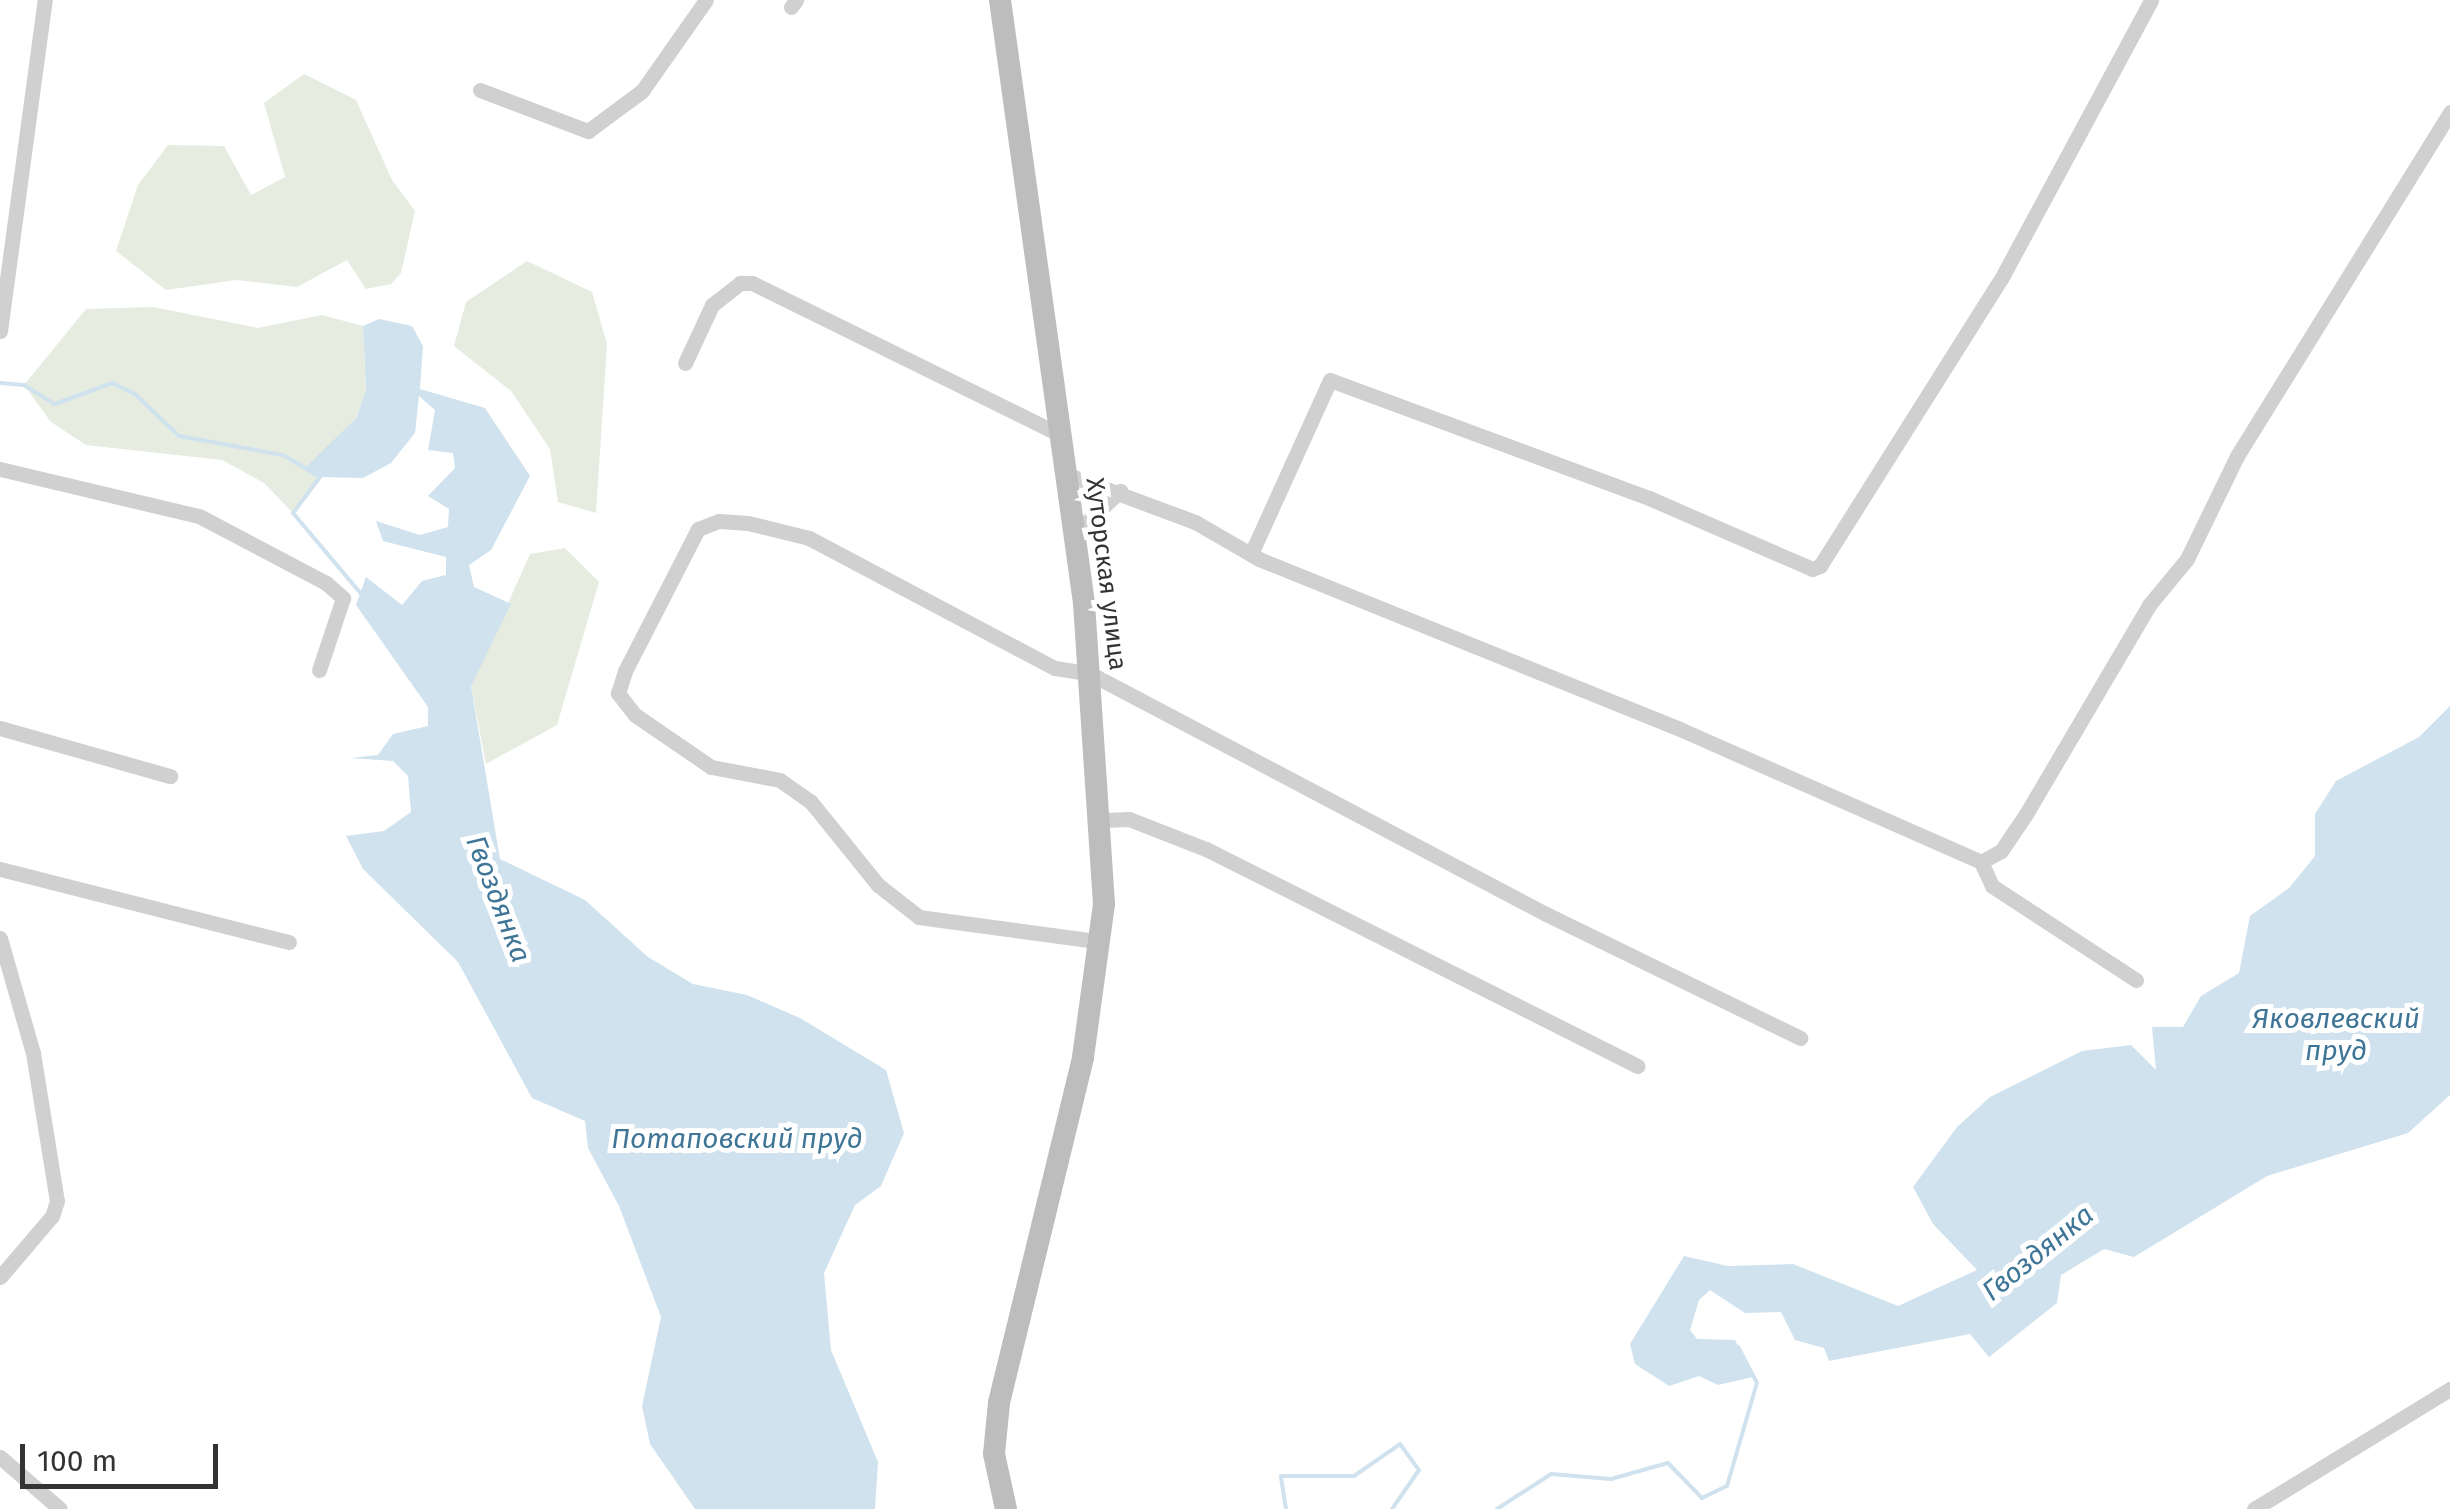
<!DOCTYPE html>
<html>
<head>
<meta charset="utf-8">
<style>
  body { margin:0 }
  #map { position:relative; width:2450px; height:1509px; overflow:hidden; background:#fff; font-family:"Fira Sans",sans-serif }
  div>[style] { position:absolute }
  .green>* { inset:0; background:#e6ecdf }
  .water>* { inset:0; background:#cfe2ee }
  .stream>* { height:4px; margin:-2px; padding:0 2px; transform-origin:2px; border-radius:2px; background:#cfe2ee }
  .street>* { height:15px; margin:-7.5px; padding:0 7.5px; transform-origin:7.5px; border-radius:7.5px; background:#d0d0d0 }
  .secondary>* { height:22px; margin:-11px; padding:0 11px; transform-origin:11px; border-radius:11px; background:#bdbdbd }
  span { translate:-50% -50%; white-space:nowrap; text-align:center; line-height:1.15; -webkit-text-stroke:10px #fff; paint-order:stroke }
  .street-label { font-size:25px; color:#333 }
  .water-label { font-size:28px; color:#3f7597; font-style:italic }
  .scale { position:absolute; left:20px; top:1444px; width:198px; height:45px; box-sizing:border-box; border:5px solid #333; border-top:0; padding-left:12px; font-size:30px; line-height:35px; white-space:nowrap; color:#333; -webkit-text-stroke:8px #fff; paint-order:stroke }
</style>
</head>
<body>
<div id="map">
  <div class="green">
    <i style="clip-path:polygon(304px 74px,356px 100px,392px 180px,415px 211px,401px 273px,391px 284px,366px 289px,347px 260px,297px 287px,236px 280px,166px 290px,116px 251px,138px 185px,168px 145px,224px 146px,251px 195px,285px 177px,264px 103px)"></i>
    <i style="clip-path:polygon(527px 261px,592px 292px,607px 344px,596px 513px,558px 502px,550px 449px,511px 391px,454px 346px,466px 302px)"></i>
    <i style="clip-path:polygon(153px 307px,258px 328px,322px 315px,363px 326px,366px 389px,357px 417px,306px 468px,320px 477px,293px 513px,264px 483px,222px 460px,86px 445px,51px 422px,24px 385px,86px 309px)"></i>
    <i style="clip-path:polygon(565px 548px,599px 582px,557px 725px,486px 764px,471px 686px,530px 554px)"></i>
  </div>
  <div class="water">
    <i style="clip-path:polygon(379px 319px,412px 326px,423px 346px,420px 389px,485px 408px,530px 476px,491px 550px,469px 565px,474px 587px,511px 604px,471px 686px,500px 859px,585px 900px,648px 957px,693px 984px,747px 995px,800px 1018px,886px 1070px,904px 1133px,881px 1186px,855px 1205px,824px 1273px,831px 1350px,878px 1462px,875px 1509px,695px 1509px,650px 1444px,642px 1406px,661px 1317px,619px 1206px,588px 1148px,585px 1121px,532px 1098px,458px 962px,363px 869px,346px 836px,384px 831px,411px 812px,408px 776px,393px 761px,351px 758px,378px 755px,393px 734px,428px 726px,428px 707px,356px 605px,366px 577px,402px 605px,422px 581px,446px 575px,446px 557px,383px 541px,376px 521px,420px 535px,448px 527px,449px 509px,428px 496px,455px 468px,453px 453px,428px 450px,435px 410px,419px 396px,415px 433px,391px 463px,363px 478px,320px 477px,305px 468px,357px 417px,366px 389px,363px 326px)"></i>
    <i style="clip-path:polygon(2450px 706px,2450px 1095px,2408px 1133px,2267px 1176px,2134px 1257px,2104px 1249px,2061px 1275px,2057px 1303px,1989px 1357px,1970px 1334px,1829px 1361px,1824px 1348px,1795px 1340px,1781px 1312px,1745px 1313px,1710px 1290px,1699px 1300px,1690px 1330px,1697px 1339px,1735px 1340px,1753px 1377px,1718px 1385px,1699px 1376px,1669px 1386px,1635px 1364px,1630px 1344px,1684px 1256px,1728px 1266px,1793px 1264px,1898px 1306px,1977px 1270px,1933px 1224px,1913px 1187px,1957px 1127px,1990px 1097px,2082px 1051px,2131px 1045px,2156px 1070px,2152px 1027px,2183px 1027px,2201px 996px,2239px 973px,2250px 916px,2289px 888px,2315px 856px,2315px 814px,2336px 781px,2419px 737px)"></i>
  </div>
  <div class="stream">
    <i style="left:0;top:383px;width:24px;rotate:5deg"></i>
    <i style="left:24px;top:385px;width:36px;rotate:32deg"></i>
    <i style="left:55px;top:404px;width:61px;rotate:-20.2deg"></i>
    <i style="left:112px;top:383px;width:25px;rotate:26deg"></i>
    <i style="left:135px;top:394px;width:61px;rotate:43.7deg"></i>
    <i style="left:179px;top:436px;width:106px;rotate:10.4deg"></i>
    <i style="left:283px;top:455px;width:43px;rotate:30.7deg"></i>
    <i style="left:320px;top:477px;width:45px;rotate:126.9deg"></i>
    <i style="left:293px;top:513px;width:109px;rotate:49.9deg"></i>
    <i style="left:1286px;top:1509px;width:33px;rotate:-99deg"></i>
    <i style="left:1281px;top:1476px;width:73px"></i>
    <i style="left:1354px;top:1476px;width:56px;rotate:-34.8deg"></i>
    <i style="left:1400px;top:1444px;width:32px;rotate:54deg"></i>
    <i style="left:1419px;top:1470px;width:47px;rotate:124.7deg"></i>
    <i style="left:1497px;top:1509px;width:64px;rotate:-32.9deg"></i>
    <i style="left:1551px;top:1474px;width:60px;rotate:4.8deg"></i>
    <i style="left:1611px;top:1479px;width:59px;rotate:-15.7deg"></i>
    <i style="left:1668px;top:1463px;width:49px;rotate:45.8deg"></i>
    <i style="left:1702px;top:1498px;width:28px;rotate:-26deg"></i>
    <i style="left:1727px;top:1486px;width:107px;rotate:-73.8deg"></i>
    <i style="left:1757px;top:1383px;width:41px;rotate:-117.8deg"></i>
  </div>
  <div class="street">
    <i style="left:791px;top:7px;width:9px;rotate:-54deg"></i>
    <i style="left:480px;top:90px;width:116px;rotate:20.8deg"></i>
    <i style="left:588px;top:131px;width:67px;rotate:-36.5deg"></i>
    <i style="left:642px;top:91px;width:111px;rotate:-54.9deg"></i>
    <i style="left:0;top:331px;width:334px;rotate:-82.3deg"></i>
    <i style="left:685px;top:363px;width:64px;rotate:-65deg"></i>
    <i style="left:712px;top:305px;width:36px;rotate:-38deg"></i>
    <i style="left:740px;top:283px;width:12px"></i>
    <i style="left:752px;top:283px;width:342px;rotate:26.2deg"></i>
    <i style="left:0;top:469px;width:204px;rotate:13.3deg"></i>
    <i style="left:199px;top:516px;width:144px;rotate:27.8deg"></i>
    <i style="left:326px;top:583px;width:23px;rotate:41deg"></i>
    <i style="left:343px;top:598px;width:76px;rotate:108.4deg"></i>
    <i style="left:1066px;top:474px;width:138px;rotate:20.4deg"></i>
    <i style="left:1195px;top:522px;width:74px;rotate:30deg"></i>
    <i style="left:1259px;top:559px;width:456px;rotate:22deg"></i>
    <i style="left:1682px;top:730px;width:327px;rotate:23.8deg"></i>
    <i style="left:1981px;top:862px;width:23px;rotate:-29deg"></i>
    <i style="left:2001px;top:851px;width:45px;rotate:-56deg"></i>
    <i style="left:2026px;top:814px;width:243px;rotate:-59.5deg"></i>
    <i style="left:2149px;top:605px;width:60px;rotate:-50.4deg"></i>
    <i style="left:2187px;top:559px;width:114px;rotate:-64.1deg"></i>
    <i style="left:2237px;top:456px;width:405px;rotate:-58.2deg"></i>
    <i style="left:1075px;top:533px;width:62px;rotate:-43deg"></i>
    <i style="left:1251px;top:554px;width:191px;rotate:-65.6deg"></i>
    <i style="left:1330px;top:380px;width:340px;rotate:20.3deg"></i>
    <i style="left:1649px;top:498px;width:178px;rotate:23.5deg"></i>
    <i style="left:1812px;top:569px;width:9px;rotate:-21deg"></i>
    <i style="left:1820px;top:566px;width:339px;rotate:-57.8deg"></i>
    <i style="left:2001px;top:279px;width:317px;rotate:-61.7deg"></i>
    <i style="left:0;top:728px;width:177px;rotate:15.8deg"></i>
    <i style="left:1103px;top:820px;width:26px;rotate:-2deg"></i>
    <i style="left:1129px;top:819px;width:83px;rotate:21.3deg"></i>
    <i style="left:1206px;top:849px;width:483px;rotate:26.7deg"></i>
    <i style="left:1981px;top:862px;width:26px;rotate:65deg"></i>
    <i style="left:1992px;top:886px;width:172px;rotate:33.1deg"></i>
    <i style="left:0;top:869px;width:298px;rotate:14.2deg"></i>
    <i style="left:0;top:938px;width:120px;rotate:74deg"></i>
    <i style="left:33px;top:1053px;width:150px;rotate:80.8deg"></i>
    <i style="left:57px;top:1201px;width:16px;rotate:108deg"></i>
    <i style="left:52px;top:1216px;width:80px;rotate:130.4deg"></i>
    <i style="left:1096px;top:941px;width:179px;rotate:-172.3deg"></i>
    <i style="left:919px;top:917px;width:52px;rotate:-142deg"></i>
    <i style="left:878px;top:885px;width:107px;rotate:-128.9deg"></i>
    <i style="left:811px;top:802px;width:38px;rotate:-145deg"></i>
    <i style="left:780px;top:780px;width:70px;rotate:-169.3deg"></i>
    <i style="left:711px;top:767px;width:92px;rotate:-145.6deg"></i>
    <i style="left:635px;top:715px;width:28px;rotate:-128deg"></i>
    <i style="left:618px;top:693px;width:23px;rotate:-72deg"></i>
    <i style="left:625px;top:671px;width:160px;rotate:-62.8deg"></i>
    <i style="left:698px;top:529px;width:22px;rotate:-21deg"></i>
    <i style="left:719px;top:521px;width:29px;rotate:4deg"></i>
    <i style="left:748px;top:523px;width:63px;rotate:13.8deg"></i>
    <i style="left:809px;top:538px;width:278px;rotate:27.9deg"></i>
    <i style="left:1055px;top:668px;width:36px;rotate:9deg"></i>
    <i style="left:1091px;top:674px;width:514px;rotate:27.81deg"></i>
    <i style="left:1546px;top:914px;width:283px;rotate:26deg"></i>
    <i style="left:0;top:1457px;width:79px;rotate:40.9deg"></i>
    <i style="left:2254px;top:1509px;width:230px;rotate:-31.5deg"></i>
  </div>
  <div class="secondary">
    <i style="left:1000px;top:0;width:609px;rotate:82.07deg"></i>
    <i style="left:1084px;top:603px;width:302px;rotate:86.2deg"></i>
    <i style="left:1104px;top:904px;width:155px;rotate:97.8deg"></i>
    <i style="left:1083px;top:1058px;width:355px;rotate:103.7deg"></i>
    <i style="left:999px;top:1403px;width:51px;rotate:95.6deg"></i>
    <i style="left:994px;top:1454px;width:56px;rotate:77.7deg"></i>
  </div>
  <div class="street-label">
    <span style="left:1106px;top:574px;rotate:83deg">Хуторская улица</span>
  </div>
  <div class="water-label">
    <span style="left:498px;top:899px;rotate:69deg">Гвоздянка</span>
    <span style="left:2336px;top:1035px">Яковлевский<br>пруд</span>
    <span style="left:737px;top:1139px">Потаповский пруд</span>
    <span style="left:2038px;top:1253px;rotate:-39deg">Гвоздянка</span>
  </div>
  <div class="scale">100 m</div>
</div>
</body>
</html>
